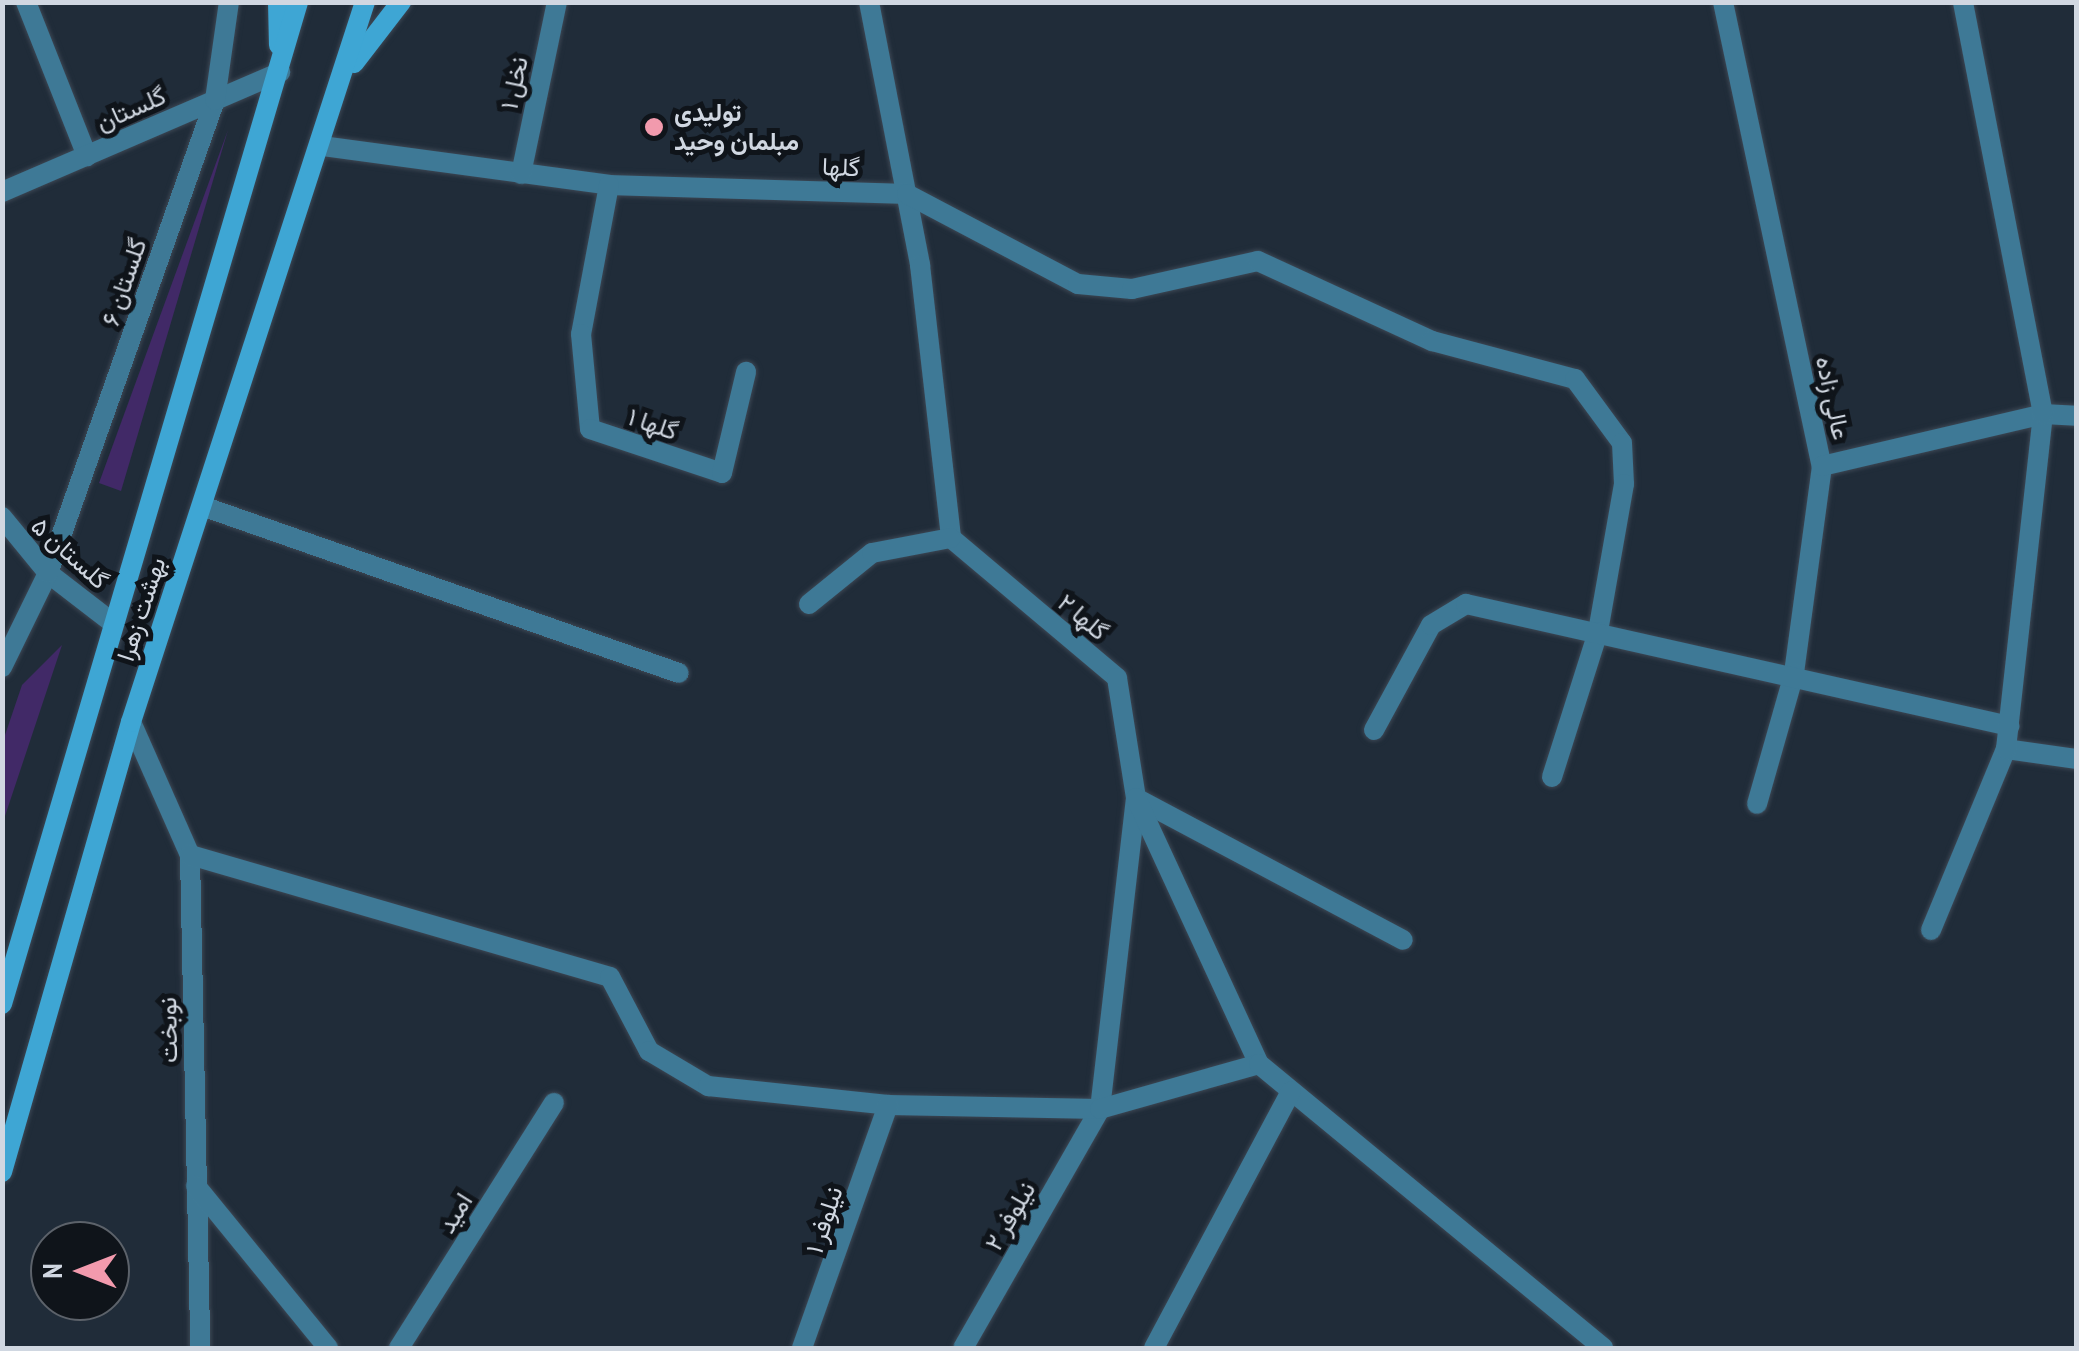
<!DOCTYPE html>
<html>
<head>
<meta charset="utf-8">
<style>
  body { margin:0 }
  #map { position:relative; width:2079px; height:1351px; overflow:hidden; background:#202c39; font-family:"PT Sans Narrow",Vazirmatn,sans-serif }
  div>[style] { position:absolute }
  .green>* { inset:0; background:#412967 }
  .roads { filter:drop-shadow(0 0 2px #3c4754) drop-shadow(0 0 2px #3c4754) }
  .street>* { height:20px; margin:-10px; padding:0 10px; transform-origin:10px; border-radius:10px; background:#3e7996 }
  .secondary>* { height:20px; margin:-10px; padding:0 10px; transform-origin:10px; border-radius:10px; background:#3ea6d4 }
  .dots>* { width:28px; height:28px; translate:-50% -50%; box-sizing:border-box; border:5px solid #0f141a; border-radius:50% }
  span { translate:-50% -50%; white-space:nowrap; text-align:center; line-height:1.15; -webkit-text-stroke:10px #0f141a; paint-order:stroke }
  .street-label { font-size:25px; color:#d0d7e1 }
  .poi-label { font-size:25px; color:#d0d7e1; font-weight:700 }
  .left { translate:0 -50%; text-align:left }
  .frame { position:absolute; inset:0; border:5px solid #d0d7e1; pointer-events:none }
  .north { position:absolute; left:30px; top:1221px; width:100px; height:100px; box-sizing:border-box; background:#0f141a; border:2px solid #5c626a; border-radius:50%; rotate:270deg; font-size:28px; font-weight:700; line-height:40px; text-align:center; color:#d0d7e1 }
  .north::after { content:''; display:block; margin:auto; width:35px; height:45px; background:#f29aad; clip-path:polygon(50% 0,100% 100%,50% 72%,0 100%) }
</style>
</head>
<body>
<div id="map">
  <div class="green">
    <i style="clip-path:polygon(228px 130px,121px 491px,99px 483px)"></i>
    <i style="clip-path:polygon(62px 645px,3px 822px,3px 741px,22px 685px)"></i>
  </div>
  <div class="roads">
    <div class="street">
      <i style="left:26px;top:2px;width:166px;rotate:68.4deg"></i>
      <i style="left:869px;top:2px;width:268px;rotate:79deg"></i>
      <i style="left:920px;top:265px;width:275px;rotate:83.5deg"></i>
      <i style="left:951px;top:538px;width:217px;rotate:40.1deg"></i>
      <i style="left:1117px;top:678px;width:121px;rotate:81deg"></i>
      <i style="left:1136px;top:798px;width:313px;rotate:96.6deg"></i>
      <i style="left:1100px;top:1109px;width:275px;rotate:119.8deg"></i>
      <i style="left:1723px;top:2px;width:474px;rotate:78deg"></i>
      <i style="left:1822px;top:466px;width:210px;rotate:97.7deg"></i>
      <i style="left:1794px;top:674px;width:135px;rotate:105.9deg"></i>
      <i style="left:322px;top:146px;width:290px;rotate:7.7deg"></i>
      <i style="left:609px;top:185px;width:298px;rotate:1.7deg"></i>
      <i style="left:907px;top:194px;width:193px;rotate:27.8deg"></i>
      <i style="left:1078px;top:284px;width:54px;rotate:5.3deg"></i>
      <i style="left:1132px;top:289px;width:129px;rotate:-12.5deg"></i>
      <i style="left:1258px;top:261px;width:192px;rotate:24.7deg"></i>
      <i style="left:1432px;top:341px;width:148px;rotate:14.9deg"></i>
      <i style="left:1575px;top:379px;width:79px;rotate:53.7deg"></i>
      <i style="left:1622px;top:443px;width:41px;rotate:87.2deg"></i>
      <i style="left:1624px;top:484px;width:150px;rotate:100deg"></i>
      <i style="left:1598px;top:632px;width:152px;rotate:107.6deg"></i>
      <i style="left:521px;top:174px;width:176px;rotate:-78.2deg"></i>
      <i style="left:609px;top:185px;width:152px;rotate:100.6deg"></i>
      <i style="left:581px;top:334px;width:95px;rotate:84.6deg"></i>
      <i style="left:590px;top:429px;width:139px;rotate:18.4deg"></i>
      <i style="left:722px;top:473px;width:104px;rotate:-76.6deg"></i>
      <i style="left:2px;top:192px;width:303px;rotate:-23.3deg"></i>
      <i style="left:1822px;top:466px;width:227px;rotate:-13.2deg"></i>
      <i style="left:2043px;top:414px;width:33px;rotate:3deg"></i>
      <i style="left:202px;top:506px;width:505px;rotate:19.3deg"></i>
      <i style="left:2px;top:517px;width:72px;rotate:50.6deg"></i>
      <i style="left:48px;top:573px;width:77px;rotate:37.6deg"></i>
      <i style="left:809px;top:604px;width:81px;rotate:-39deg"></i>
      <i style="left:872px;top:553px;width:80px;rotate:-10.8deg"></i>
      <i style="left:2px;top:667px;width:105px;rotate:-63.9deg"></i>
      <i style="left:48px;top:573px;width:502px;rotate:-70.55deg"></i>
      <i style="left:215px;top:100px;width:99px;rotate:-81.9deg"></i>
      <i style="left:131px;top:722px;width:145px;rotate:66.1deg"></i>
      <i style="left:190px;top:855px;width:493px;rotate:88.8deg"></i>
      <i style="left:1374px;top:730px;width:119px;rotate:-61.5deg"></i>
      <i style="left:1431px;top:625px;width:41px;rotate:-31deg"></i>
      <i style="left:1466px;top:604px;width:557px;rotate:12.66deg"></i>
      <i style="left:2006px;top:749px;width:71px;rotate:8.1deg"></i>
      <i style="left:1136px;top:798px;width:302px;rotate:28deg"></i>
      <i style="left:1136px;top:798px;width:293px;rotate:65.2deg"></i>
      <i style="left:190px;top:855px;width:437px;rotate:16.2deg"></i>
      <i style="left:610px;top:977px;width:84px;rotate:62.2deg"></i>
      <i style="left:649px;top:1051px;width:69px;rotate:30.7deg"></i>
      <i style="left:708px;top:1086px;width:181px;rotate:6deg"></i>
      <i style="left:888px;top:1105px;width:212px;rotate:1.1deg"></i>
      <i style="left:1100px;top:1109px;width:165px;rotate:-15.8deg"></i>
      <i style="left:1259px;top:1064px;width:446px;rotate:39.5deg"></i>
      <i style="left:1931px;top:930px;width:196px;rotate:-67.5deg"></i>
      <i style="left:2006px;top:749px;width:337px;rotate:-83.7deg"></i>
      <i style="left:2043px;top:414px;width:420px;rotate:-101deg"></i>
      <i style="left:196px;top:1186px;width:209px;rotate:50.8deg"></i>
      <i style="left:399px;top:1348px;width:290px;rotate:-57.7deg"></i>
      <i style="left:802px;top:1348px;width:258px;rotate:-70.5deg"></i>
      <i style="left:1154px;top:1348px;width:291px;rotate:-61.9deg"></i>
    </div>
    <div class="secondary">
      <i style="left:278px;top:2px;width:43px;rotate:88.7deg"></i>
      <i style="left:354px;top:63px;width:77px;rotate:-52.4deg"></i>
      <i style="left:2px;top:1004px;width:1045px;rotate:-73.54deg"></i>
      <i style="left:2px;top:1172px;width:468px;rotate:-74deg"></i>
      <i style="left:131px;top:722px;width:757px;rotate:-72deg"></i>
    </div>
  </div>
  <div class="dots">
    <i style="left:654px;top:127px;background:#f29aad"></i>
  </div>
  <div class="street-label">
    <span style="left:514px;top:83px;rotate:-78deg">نخل ۱</span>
    <span style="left:131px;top:109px;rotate:-24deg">گلستان</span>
    <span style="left:841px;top:167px;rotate:2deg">گلها</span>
    <span style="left:124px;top:282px;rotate:-71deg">گلستان ۶</span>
    <span style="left:1833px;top:398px;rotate:78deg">عالی زاده</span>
    <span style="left:653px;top:424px;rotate:19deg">گلها ۱</span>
    <span style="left:70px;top:553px;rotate:42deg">گلستان ۵</span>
    <span style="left:141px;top:609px;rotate:-72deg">بهشت زهرا</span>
    <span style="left:1083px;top:617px;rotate:40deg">گلها ۲</span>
    <span style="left:168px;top:1030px;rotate:-91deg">نوبخت</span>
    <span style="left:455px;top:1213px;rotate:-58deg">امید</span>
    <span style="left:1010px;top:1216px;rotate:-60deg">نیلوفر ۲</span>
    <span style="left:824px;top:1220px;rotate:-72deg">نیلوفر ۱</span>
  </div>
  <div class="poi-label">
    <span class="left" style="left:674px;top:127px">تولیدی<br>مبلمان وحید</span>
  </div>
  <div class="frame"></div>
  <div class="north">N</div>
</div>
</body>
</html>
